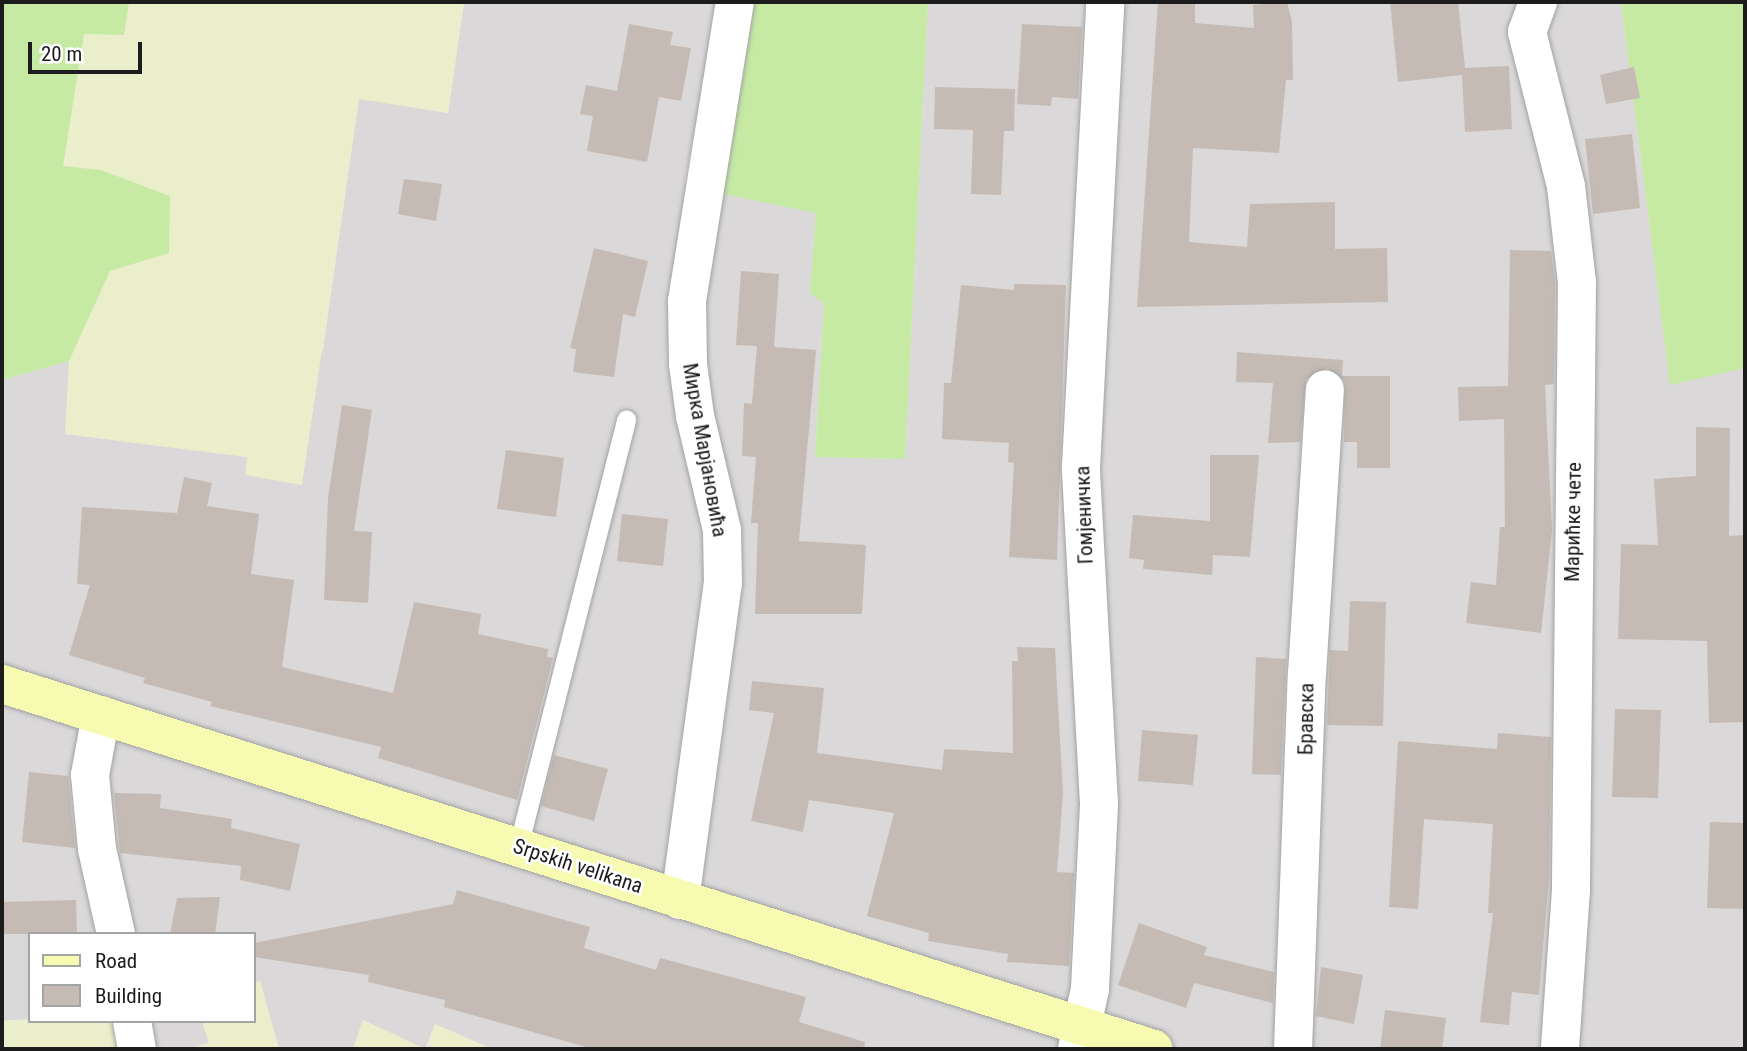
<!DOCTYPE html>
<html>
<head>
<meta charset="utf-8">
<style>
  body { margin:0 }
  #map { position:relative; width:1747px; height:1051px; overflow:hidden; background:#eee9e1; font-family:"Roboto Condensed",sans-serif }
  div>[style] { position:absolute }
  .residential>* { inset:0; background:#dad8d8 }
  .farmland>* { inset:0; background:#ebeeca }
  .grass>* { inset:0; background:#c6eaa4 }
  .building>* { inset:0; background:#c5bbb4 }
  .roads { filter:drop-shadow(0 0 2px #a3a3a3) drop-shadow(0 0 2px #a3a3a3) }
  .service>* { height:19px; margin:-9.5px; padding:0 9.5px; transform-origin:9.5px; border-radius:9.5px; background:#fff }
  .minor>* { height:38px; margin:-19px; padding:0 19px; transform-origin:19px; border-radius:19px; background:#fff }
  .secondary>* { height:38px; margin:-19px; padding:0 19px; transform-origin:19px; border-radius:19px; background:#f7fbb1 }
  span { translate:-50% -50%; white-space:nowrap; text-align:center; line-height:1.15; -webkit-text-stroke:5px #fff; paint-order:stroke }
  .street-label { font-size:21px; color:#1c1c1c }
  .frame { position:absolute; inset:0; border:4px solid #1c1c1c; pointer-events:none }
  .legend { position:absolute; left:28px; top:932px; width:228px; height:91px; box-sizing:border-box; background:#fff; border:2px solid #a4a4a4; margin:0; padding:9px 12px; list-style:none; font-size:21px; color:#1c1c1c }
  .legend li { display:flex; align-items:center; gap:14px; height:35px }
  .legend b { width:35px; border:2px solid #a4a4a4 }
  .scale { position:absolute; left:28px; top:42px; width:114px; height:32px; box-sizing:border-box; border:4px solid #1c1c1c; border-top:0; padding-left:9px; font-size:21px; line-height:24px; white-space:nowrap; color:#1c1c1c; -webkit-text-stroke:5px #fff; paint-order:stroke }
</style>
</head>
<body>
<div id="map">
  <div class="residential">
    <i style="clip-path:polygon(464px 2px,719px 2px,684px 182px,816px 213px,810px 293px,824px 304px,815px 457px,905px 459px,928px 2px,1621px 2px,1670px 384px,1745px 368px,1745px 1049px,492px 1049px,435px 1024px,425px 1049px,363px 1020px,353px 1049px,279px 1049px,260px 982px,254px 983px,254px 934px,30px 934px,30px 1019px,2px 1021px,2px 380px,69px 361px,66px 434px,248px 457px,245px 476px,323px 350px,359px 98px,448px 113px)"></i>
    <i style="clip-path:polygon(147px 1021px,202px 1021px,209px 1043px,188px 1049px,155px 1049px)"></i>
  </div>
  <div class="farmland">
    <i style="clip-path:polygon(129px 2px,464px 2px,448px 113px,359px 99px,302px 485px,245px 475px,247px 457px,65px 434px,69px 361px,110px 271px,169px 252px,170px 196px,101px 170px,63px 166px,84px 34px,124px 35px)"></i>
    <i style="clip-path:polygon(260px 981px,279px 1049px,188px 1049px,209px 1043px,202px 1021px,254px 1021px,254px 983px)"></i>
    <i style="clip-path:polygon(30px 1019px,147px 1021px,155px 1049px,2px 1049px,2px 1021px)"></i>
    <i style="clip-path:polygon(363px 1020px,425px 1049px,353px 1049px)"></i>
    <i style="clip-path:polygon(435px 1024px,492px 1049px,428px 1049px)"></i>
  </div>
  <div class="grass">
    <i style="clip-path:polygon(2px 2px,129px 2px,124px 35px,84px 34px,63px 166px,101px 170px,170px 196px,169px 253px,110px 271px,69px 361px,2px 380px)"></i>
    <i style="clip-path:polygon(744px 2px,928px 2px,905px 459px,815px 457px,824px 304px,810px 293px,816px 213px,714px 192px)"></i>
    <i style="clip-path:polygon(1621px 2px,1745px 2px,1745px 368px,1670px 385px)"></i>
  </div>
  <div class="building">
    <i style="clip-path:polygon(1158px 2px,1195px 2px,1195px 23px,1254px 28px,1253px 5px,1287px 2px,1292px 22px,1293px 80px,1286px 80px,1279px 153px,1193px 148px,1189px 242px,1247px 247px,1250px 204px,1335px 202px,1335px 249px,1387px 248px,1388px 302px,1137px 307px)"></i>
    <i style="clip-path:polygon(1390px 2px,1458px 2px,1465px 68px,1509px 66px,1512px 129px,1465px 132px,1462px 75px,1398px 82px)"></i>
    <i style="clip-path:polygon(629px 24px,673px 32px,670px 45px,691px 48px,681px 101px,659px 97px,647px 162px,587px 151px,593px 116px,580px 114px,586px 85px,617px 91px)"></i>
    <i style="clip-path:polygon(1022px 24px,1082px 27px,1078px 99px,1052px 97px,1051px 106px,1017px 104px)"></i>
    <i style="clip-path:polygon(1634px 67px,1640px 98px,1606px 104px,1600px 75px)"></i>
    <i style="clip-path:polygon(935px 87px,1015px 89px,1014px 131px,1004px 131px,1001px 195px,971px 194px,973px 130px,934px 129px)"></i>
    <i style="clip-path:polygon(1632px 134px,1640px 208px,1593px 214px,1585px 139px)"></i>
    <i style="clip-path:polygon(404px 179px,442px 184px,436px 221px,398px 214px)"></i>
    <i style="clip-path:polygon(594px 248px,648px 261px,635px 317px,623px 314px,614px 377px,573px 372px,576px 349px,570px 348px)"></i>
    <i style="clip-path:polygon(1510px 250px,1551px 251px,1555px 283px,1554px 384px,1545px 385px,1552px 530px,1541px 633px,1466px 623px,1471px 582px,1496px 585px,1500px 527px,1505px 527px,1504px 419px,1459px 421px,1458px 387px,1508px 386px)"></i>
    <i style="clip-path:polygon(741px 271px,779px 274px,774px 347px,816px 350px,799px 541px,866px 545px,862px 614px,755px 614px,758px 523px,751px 523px,756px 457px,742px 456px,744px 403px,752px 404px,757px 346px,736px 345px)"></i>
    <i style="clip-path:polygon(1014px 284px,1066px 285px,1057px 560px,1009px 557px,1014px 463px,1008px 462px,1009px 443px,942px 439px,944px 383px,951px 383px,961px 285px,1014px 290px)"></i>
    <i style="clip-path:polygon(1237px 352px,1343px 360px,1342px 376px,1390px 376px,1390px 468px,1357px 468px,1357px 442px,1344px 442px,1345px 381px,1327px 368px,1306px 379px,1300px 442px,1268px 443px,1273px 383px,1236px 382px)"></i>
    <i style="clip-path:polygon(342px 405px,372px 410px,354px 531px,372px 532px,368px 603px,324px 600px,328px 498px)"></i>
    <i style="clip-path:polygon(1696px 427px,1730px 428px,1729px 536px,1745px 535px,1745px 722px,1709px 723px,1707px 641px,1618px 639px,1621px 544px,1658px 545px,1654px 479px,1696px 476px)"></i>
    <i style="clip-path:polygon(506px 450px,564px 458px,556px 517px,497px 509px)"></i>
    <i style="clip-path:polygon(1210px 455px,1259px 455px,1250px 557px,1213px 555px,1212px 575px,1143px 569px,1144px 560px,1129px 558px,1133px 515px,1210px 521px)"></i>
    <i style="clip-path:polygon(184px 477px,212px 483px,207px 506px,259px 514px,251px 574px,294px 580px,282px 667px,393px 693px,414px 602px,481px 614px,478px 634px,548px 649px,547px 657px,553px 658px,517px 800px,378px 758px,381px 747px,210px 706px,212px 702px,143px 683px,145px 678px,69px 655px,90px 585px,77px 584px,82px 507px,177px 513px)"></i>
    <i style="clip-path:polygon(622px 514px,668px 519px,663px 566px,617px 561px)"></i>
    <i style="clip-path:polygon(1350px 601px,1386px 602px,1383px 726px,1327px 725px,1330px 650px,1348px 651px)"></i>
    <i style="clip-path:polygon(1017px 647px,1055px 648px,1063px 793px,1057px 872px,1074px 873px,1069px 966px,1007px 962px,1008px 954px,928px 941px,929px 933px,867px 916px,894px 813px,809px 800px,803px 832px,751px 821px,774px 713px,749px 710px,752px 681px,824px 688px,817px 753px,942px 770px,944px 749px,1013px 753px,1012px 661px,1018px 661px)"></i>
    <i style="clip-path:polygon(1256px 657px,1286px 659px,1281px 775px,1252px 774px)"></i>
    <i style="clip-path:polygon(1615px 709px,1661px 710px,1658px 798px,1612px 797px)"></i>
    <i style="clip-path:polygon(1142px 730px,1198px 735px,1193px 785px,1138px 781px)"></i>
    <i style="clip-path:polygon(1498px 733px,1551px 737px,1549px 877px,1539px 995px,1512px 992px,1509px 1025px,1480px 1022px,1493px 913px,1488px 913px,1493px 824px,1424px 819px,1418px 909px,1389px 907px,1398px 741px,1497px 749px)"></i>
    <i style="clip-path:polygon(554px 755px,608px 769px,594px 821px,541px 806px)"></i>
    <i style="clip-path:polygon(29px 772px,68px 776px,75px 848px,22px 842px)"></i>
    <i style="clip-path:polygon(114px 793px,161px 794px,160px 808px,232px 819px,231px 828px,300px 844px,290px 891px,240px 880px,241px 866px,120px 853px)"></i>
    <i style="clip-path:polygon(1710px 822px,1745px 823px,1745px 909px,1707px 908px)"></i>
    <i style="clip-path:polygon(457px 890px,590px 927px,584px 948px,656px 970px,660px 958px,806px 997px,799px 1022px,865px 1042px,864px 1049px,593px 1049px,444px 1007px,445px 1000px,368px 982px,369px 975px,254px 957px,254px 943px,453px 904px)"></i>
    <i style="clip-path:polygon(220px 897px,215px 934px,170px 934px,177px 898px)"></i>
    <i style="clip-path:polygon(76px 900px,77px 934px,2px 934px,2px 902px)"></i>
    <i style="clip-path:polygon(1139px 923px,1207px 947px,1204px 955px,1274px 972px,1273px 1003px,1194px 983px,1186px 1008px,1118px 985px)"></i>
    <i style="clip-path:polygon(1321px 967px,1363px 975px,1354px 1024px,1316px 1016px)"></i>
    <i style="clip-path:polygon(1385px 1010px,1446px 1018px,1442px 1049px,1380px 1049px)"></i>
  </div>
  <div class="roads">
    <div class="service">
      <i style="left:518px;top:847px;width:441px;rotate:-75.8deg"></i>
    </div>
    <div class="minor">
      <i style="left:1538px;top:2px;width:32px;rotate:110deg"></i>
      <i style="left:1527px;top:32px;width:159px;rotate:75.8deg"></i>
      <i style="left:1566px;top:186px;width:97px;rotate:83.5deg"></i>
      <i style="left:1577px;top:282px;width:608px;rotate:90.57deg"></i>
      <i style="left:1571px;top:890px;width:159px;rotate:94deg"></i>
      <i style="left:101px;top:715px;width:61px;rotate:100.4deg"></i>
      <i style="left:90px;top:775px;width:74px;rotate:84.6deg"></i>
      <i style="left:97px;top:849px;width:87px;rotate:77.4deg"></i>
      <i style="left:680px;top:900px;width:320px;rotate:-82.3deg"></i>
      <i style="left:723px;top:583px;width:53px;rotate:-91.1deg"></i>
      <i style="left:722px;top:530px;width:117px;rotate:-103.3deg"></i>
      <i style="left:695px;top:416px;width:52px;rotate:-97.7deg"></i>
      <i style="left:688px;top:364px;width:63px;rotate:-90.9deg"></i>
      <i style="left:687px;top:301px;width:303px;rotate:-80.9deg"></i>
      <i style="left:132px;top:1021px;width:28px;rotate:80deg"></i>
      <i style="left:1077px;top:1049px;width:61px;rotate:-77.8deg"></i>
      <i style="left:1090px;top:989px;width:185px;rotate:-87.2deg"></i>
      <i style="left:1099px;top:804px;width:337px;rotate:-93.1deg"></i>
      <i style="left:1081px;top:467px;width:466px;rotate:-87deg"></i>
      <i style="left:1293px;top:1049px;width:375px;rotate:-87.9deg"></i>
      <i style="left:1307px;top:674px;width:285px;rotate:-86.4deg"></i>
    </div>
    <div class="secondary">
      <i style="left:2px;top:684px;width:1208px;rotate:17.58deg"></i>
    </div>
  </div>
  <div class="street-label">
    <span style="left:705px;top:450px;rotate:80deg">Мирка Марјановића</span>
    <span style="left:1084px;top:515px;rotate:-92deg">Гомјеничка</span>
    <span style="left:1573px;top:522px;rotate:-89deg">Марићке чете</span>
    <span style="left:1306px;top:719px;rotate:-89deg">Бравска</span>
    <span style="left:578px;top:866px;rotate:18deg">Srpskih velikana</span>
  </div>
  <div class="frame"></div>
  <ul class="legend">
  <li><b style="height:9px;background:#f7fbb1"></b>Road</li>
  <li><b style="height:19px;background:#c5bbb4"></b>Building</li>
  </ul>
  <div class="scale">20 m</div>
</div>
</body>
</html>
